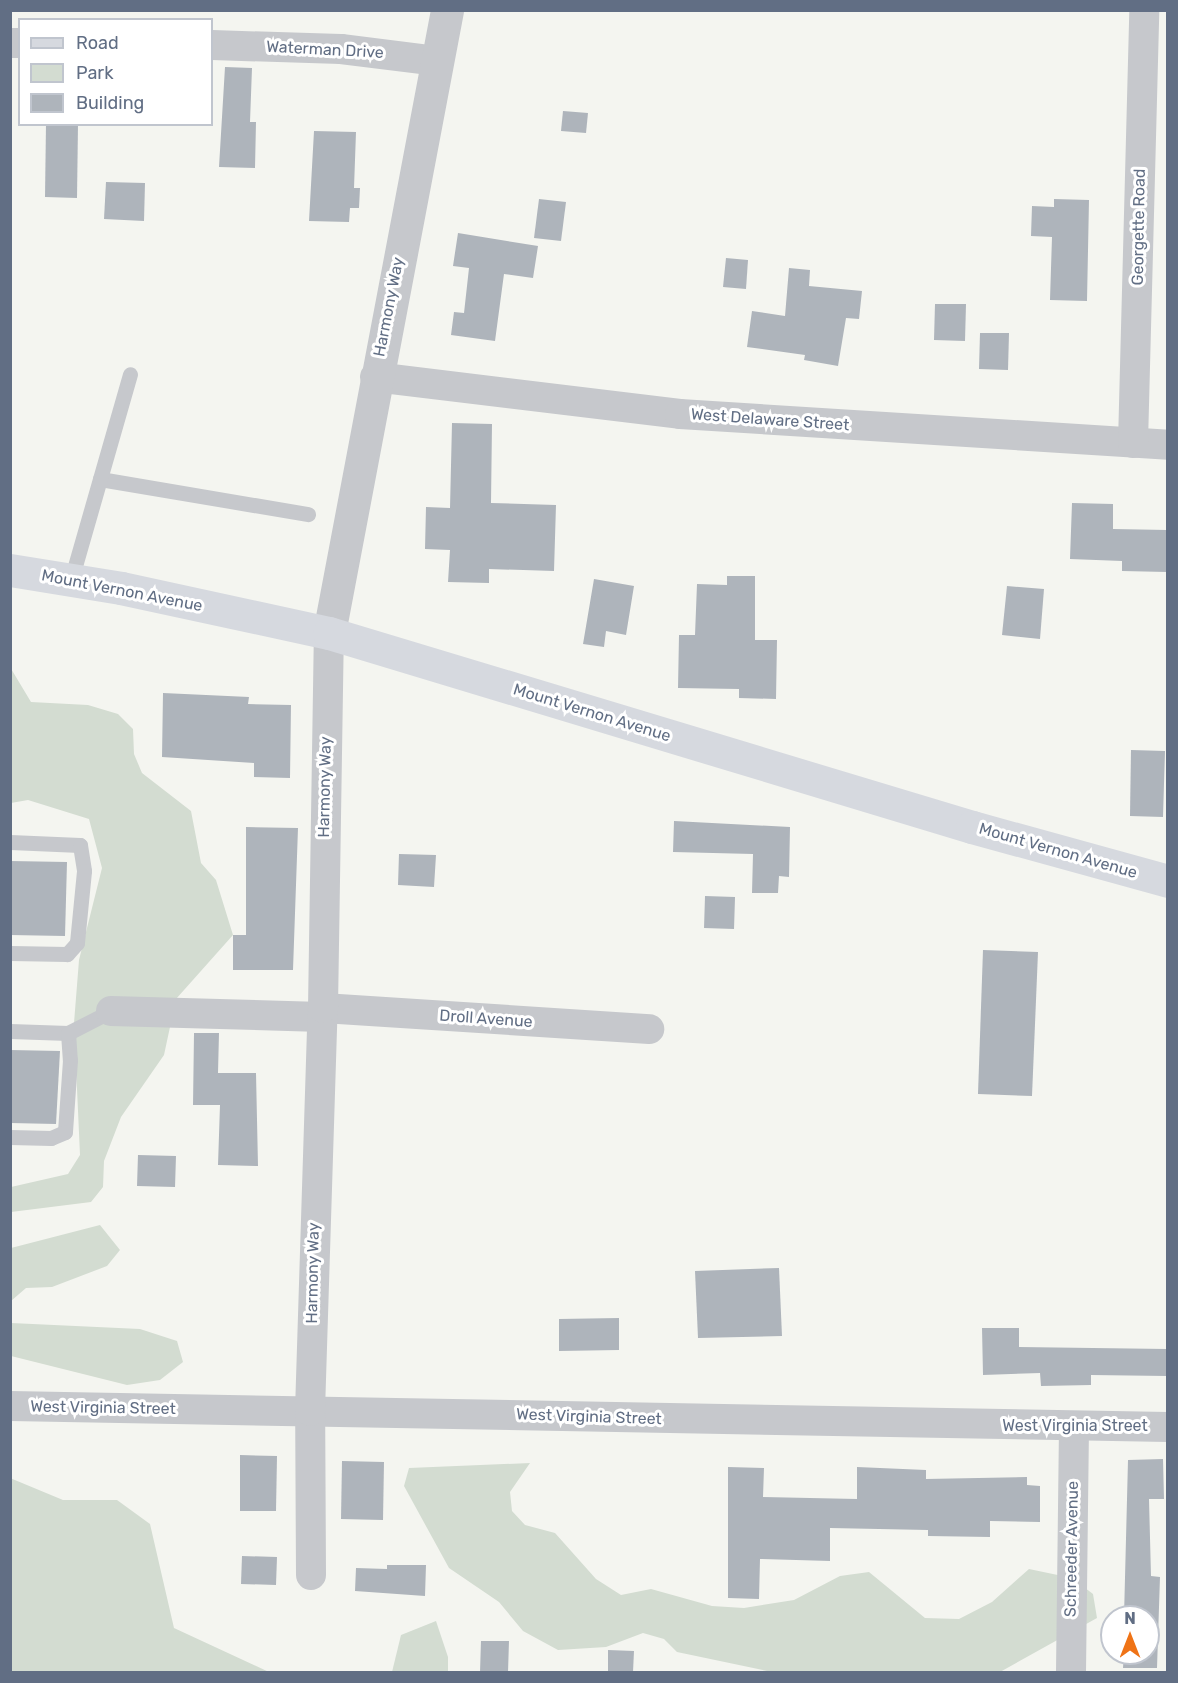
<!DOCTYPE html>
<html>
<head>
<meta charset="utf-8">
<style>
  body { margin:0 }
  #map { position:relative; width:1178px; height:1683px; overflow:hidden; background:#f4f5f0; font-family:Rubik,sans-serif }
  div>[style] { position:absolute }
  .green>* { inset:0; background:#d3dcd1 }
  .building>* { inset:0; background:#aeb4bb }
  .service>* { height:15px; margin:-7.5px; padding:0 7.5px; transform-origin:7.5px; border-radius:7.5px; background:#c6c8cc }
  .minor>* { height:30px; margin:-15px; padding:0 15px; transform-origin:15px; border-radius:15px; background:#c6c8cc }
  .tertiary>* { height:33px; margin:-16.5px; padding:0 16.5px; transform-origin:16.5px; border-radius:16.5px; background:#c6c8cc }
  .secondary>* { height:33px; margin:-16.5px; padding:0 16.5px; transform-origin:16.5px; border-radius:16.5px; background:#d6d9df }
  span { translate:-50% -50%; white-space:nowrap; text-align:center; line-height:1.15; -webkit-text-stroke:6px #fff; paint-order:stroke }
  .street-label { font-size:16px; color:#616e84 }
  .frame { position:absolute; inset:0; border:12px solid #616e84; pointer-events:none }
  .legend { position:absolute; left:18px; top:18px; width:195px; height:108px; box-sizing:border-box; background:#fff; border:2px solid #c0c5ce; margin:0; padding:8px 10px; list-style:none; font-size:18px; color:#616e84 }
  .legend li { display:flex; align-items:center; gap:12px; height:30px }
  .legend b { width:30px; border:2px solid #c0c5ce }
  .north { position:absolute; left:1100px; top:1605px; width:60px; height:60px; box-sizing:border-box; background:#fff; border:2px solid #c0c5ce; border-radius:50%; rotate:0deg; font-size:16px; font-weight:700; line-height:24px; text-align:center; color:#616e84 }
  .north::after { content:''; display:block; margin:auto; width:21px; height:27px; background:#ef7316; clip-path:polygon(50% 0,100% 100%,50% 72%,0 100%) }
</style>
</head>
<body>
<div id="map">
  <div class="green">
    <i style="clip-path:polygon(10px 667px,31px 702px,88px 705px,118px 714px,133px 729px,134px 754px,142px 773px,191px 811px,201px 863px,216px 880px,233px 935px,176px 999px,164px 1055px,121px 1117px,104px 1161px,103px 1187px,91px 1202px,11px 1212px,11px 1187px,68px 1174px,80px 1155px,74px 1023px,79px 960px,102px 868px,89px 819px,28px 800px,11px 803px)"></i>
    <i style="clip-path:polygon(100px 1225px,120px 1250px,107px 1266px,52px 1287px,26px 1288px,11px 1301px,11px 1248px)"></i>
    <i style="clip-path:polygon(11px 1323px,140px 1329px,177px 1341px,183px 1362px,160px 1380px,127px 1385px,11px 1356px)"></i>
    <i style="clip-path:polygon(530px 1463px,510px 1492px,512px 1511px,525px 1525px,555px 1533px,596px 1579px,621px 1595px,651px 1589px,712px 1606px,744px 1608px,794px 1600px,840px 1576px,869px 1572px,925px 1618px,959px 1619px,992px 1602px,1029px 1569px,1072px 1578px,1093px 1594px,1097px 1618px,1000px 1672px,772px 1672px,677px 1652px,664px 1639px,643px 1633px,606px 1647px,558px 1650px,523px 1631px,499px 1602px,449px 1568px,404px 1486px,409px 1468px)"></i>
    <i style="clip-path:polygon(10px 1478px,63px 1500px,117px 1500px,150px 1524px,174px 1628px,269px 1672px,11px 1672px)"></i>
    <i style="clip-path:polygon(436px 1621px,448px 1657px,448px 1672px,392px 1672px,401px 1635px)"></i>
  </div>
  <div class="building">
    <i style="clip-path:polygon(225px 67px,252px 68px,250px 122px,256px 122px,255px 168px,219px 167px)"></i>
    <i style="clip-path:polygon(563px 111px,588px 113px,586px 133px,561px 131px)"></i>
    <i style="clip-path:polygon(46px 124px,78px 124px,77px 198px,45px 197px)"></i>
    <i style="clip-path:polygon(314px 131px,356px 132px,354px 188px,360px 188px,359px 208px,350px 208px,349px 222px,309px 221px)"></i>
    <i style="clip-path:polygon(106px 182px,145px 183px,144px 221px,104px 219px)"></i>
    <i style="clip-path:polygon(539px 199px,566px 202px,561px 241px,534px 238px)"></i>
    <i style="clip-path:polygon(1054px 199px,1089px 200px,1087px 301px,1050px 300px,1052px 237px,1031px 236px,1032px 206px,1054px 207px)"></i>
    <i style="clip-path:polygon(458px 233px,538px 246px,533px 278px,504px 274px,495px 341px,451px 335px,454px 312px,464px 313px,469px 268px,453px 266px)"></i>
    <i style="clip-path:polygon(726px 258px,748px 260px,746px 289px,723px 287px)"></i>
    <i style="clip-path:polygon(789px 268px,810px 270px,809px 286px,862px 291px,859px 319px,846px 318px,838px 366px,804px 360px,805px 355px,747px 347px,752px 311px,785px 316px)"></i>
    <i style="clip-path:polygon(935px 304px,966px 304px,965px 341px,934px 340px)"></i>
    <i style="clip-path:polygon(980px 333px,1009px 333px,1008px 370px,979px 369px)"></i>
    <i style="clip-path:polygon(452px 423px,492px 424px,491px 503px,556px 505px,554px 571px,489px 569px,489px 583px,448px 582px,450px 550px,425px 549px,426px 507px,450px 508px)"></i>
    <i style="clip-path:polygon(1072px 503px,1113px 504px,1113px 529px,1167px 530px,1167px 572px,1122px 571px,1122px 561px,1070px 559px)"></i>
    <i style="clip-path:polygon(727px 576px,755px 576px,755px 640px,777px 640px,776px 699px,739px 698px,739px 689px,678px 688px,679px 635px,695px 635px,697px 584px,727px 585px)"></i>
    <i style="clip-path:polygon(594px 579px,634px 586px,626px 635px,606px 631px,604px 647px,583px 644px)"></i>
    <i style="clip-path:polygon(1007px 586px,1044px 589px,1040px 639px,1002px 635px)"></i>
    <i style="clip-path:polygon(163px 693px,249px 697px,248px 704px,291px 705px,290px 778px,254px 777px,254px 763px,162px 757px)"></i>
    <i style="clip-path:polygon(1131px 750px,1165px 751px,1163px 817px,1130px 816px)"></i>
    <i style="clip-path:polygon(674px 821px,790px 827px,789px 877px,779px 876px,778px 893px,752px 893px,753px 854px,673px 852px)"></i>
    <i style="clip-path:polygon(246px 827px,298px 828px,293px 970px,233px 970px,233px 935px,246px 935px)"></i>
    <i style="clip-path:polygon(399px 854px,436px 855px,434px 887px,398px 885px)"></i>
    <i style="clip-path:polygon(10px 861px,67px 862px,65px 936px,10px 935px)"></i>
    <i style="clip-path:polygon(705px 896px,735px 897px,734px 929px,704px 928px)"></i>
    <i style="clip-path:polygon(983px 950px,1038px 952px,1032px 1096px,978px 1094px)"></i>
    <i style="clip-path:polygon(194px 1033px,219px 1033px,218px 1073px,256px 1073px,258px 1166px,218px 1165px,220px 1105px,193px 1105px)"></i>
    <i style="clip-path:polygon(10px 1050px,60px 1051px,56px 1124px,10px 1123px)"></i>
    <i style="clip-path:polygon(138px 1155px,176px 1156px,175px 1187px,137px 1186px)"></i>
    <i style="clip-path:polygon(779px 1268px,782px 1336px,698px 1338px,695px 1271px)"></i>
    <i style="clip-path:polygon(619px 1318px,619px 1350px,559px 1351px,559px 1319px)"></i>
    <i style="clip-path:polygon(982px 1328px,1019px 1328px,1019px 1347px,1167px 1349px,1167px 1376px,1091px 1375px,1091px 1385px,1041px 1386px,1040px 1373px,983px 1375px)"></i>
    <i style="clip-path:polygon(240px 1455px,277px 1456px,276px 1511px,240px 1511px)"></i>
    <i style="clip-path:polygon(1163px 1459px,1164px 1499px,1149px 1499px,1151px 1576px,1160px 1577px,1157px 1668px,1123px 1668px,1124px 1653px,1148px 1653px,1148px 1617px,1124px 1617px,1128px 1460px)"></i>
    <i style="clip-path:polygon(342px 1461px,384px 1462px,383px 1520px,341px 1519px)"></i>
    <i style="clip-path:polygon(728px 1467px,764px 1468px,763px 1497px,857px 1499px,857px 1467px,926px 1470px,926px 1479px,1027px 1477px,1027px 1485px,1040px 1486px,1040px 1522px,990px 1521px,990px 1537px,928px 1536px,928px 1530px,830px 1528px,830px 1561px,760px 1559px,759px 1599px,728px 1598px)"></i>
    <i style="clip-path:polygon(242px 1556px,277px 1557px,276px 1585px,241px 1584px)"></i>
    <i style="clip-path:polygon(387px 1565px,426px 1565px,425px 1596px,355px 1591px,356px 1568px,387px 1569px)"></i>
    <i style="clip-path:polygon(481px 1641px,509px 1641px,508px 1672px,480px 1672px)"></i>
    <i style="clip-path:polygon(608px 1650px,634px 1651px,633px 1672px,608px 1672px)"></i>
  </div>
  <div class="service">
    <i style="left:100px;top:479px;width:211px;rotate:9.6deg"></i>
    <i style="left:71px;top:580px;width:214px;rotate:-74deg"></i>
    <i style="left:10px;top:842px;width:70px;rotate:2.5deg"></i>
    <i style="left:80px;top:845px;width:26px;rotate:81deg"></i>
    <i style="left:84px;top:871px;width:72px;rotate:95.6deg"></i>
    <i style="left:77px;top:943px;width:15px;rotate:132deg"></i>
    <i style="left:67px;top:954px;width:57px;rotate:-179deg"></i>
    <i style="left:10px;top:1031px;width:58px;rotate:2deg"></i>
    <i style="left:68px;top:1033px;width:27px;rotate:86deg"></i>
    <i style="left:70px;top:1060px;width:72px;rotate:94deg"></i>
    <i style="left:65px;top:1132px;width:15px;rotate:157deg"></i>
    <i style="left:51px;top:1138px;width:41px;rotate:-178.6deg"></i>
    <i style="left:68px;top:1033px;width:48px;rotate:-27.1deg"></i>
  </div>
  <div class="minor">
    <i style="left:10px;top:43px;width:10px"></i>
    <i style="left:212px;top:45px;width:129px;rotate:1.8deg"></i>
    <i style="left:341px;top:49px;width:98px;rotate:7.1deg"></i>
    <i style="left:375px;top:377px;width:307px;rotate:6.9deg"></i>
    <i style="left:680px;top:414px;width:489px;rotate:3.6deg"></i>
    <i style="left:1133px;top:443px;width:433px;rotate:-88.5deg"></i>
    <i style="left:323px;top:1008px;width:327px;rotate:3.7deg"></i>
    <i style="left:111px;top:1011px;width:211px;rotate:1.6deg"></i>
    <i style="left:10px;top:1406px;width:1158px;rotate:1.04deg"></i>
    <i style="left:311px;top:1575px;width:164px;rotate:-90.3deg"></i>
    <i style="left:310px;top:1411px;width:403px;rotate:-88.2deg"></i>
    <i style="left:323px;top:1008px;width:375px;rotate:-89.1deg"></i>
    <i style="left:1071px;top:1672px;width:246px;rotate:-89.3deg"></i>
  </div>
  <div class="tertiary">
    <i style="left:329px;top:633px;width:634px;rotate:-79.27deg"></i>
  </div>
  <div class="secondary">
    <i style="left:10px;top:570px;width:112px;rotate:9.2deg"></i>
    <i style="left:121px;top:588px;width:213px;rotate:12.2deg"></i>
    <i style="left:329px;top:633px;width:672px;rotate:16.79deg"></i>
    <i style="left:972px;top:827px;width:203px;rotate:15.4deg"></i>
  </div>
  <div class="street-label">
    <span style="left:325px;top:50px;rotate:3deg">Waterman Drive</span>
    <span style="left:1139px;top:227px;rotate:-89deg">Georgette Road</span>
    <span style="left:389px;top:307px;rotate:-79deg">Harmony Way</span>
    <span style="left:770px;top:420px;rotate:4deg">West Delaware Street</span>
    <span style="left:122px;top:591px;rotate:11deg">Mount Vernon Avenue</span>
    <span style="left:592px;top:713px;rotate:17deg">Mount Vernon Avenue</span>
    <span style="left:325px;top:787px;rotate:-89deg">Harmony Way</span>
    <span style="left:1058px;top:851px;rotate:16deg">Mount Vernon Avenue</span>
    <span style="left:486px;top:1019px;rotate:4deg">Droll Avenue</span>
    <span style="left:313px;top:1273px;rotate:-89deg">Harmony Way</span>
    <span style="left:103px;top:1408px;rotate:1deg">West Virginia Street</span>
    <span style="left:589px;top:1417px;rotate:2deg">West Virginia Street</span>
    <span style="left:1075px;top:1426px">West Virginia Street</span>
    <span style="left:1072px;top:1549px;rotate:-89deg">Schreeder Avenue</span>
  </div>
  <div class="frame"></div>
  <ul class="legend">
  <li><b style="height:8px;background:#d6d9df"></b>Road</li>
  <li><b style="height:16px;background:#d3dcd1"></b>Park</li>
  <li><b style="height:16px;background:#aeb4bb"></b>Building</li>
  </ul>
  <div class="north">N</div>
</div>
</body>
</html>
